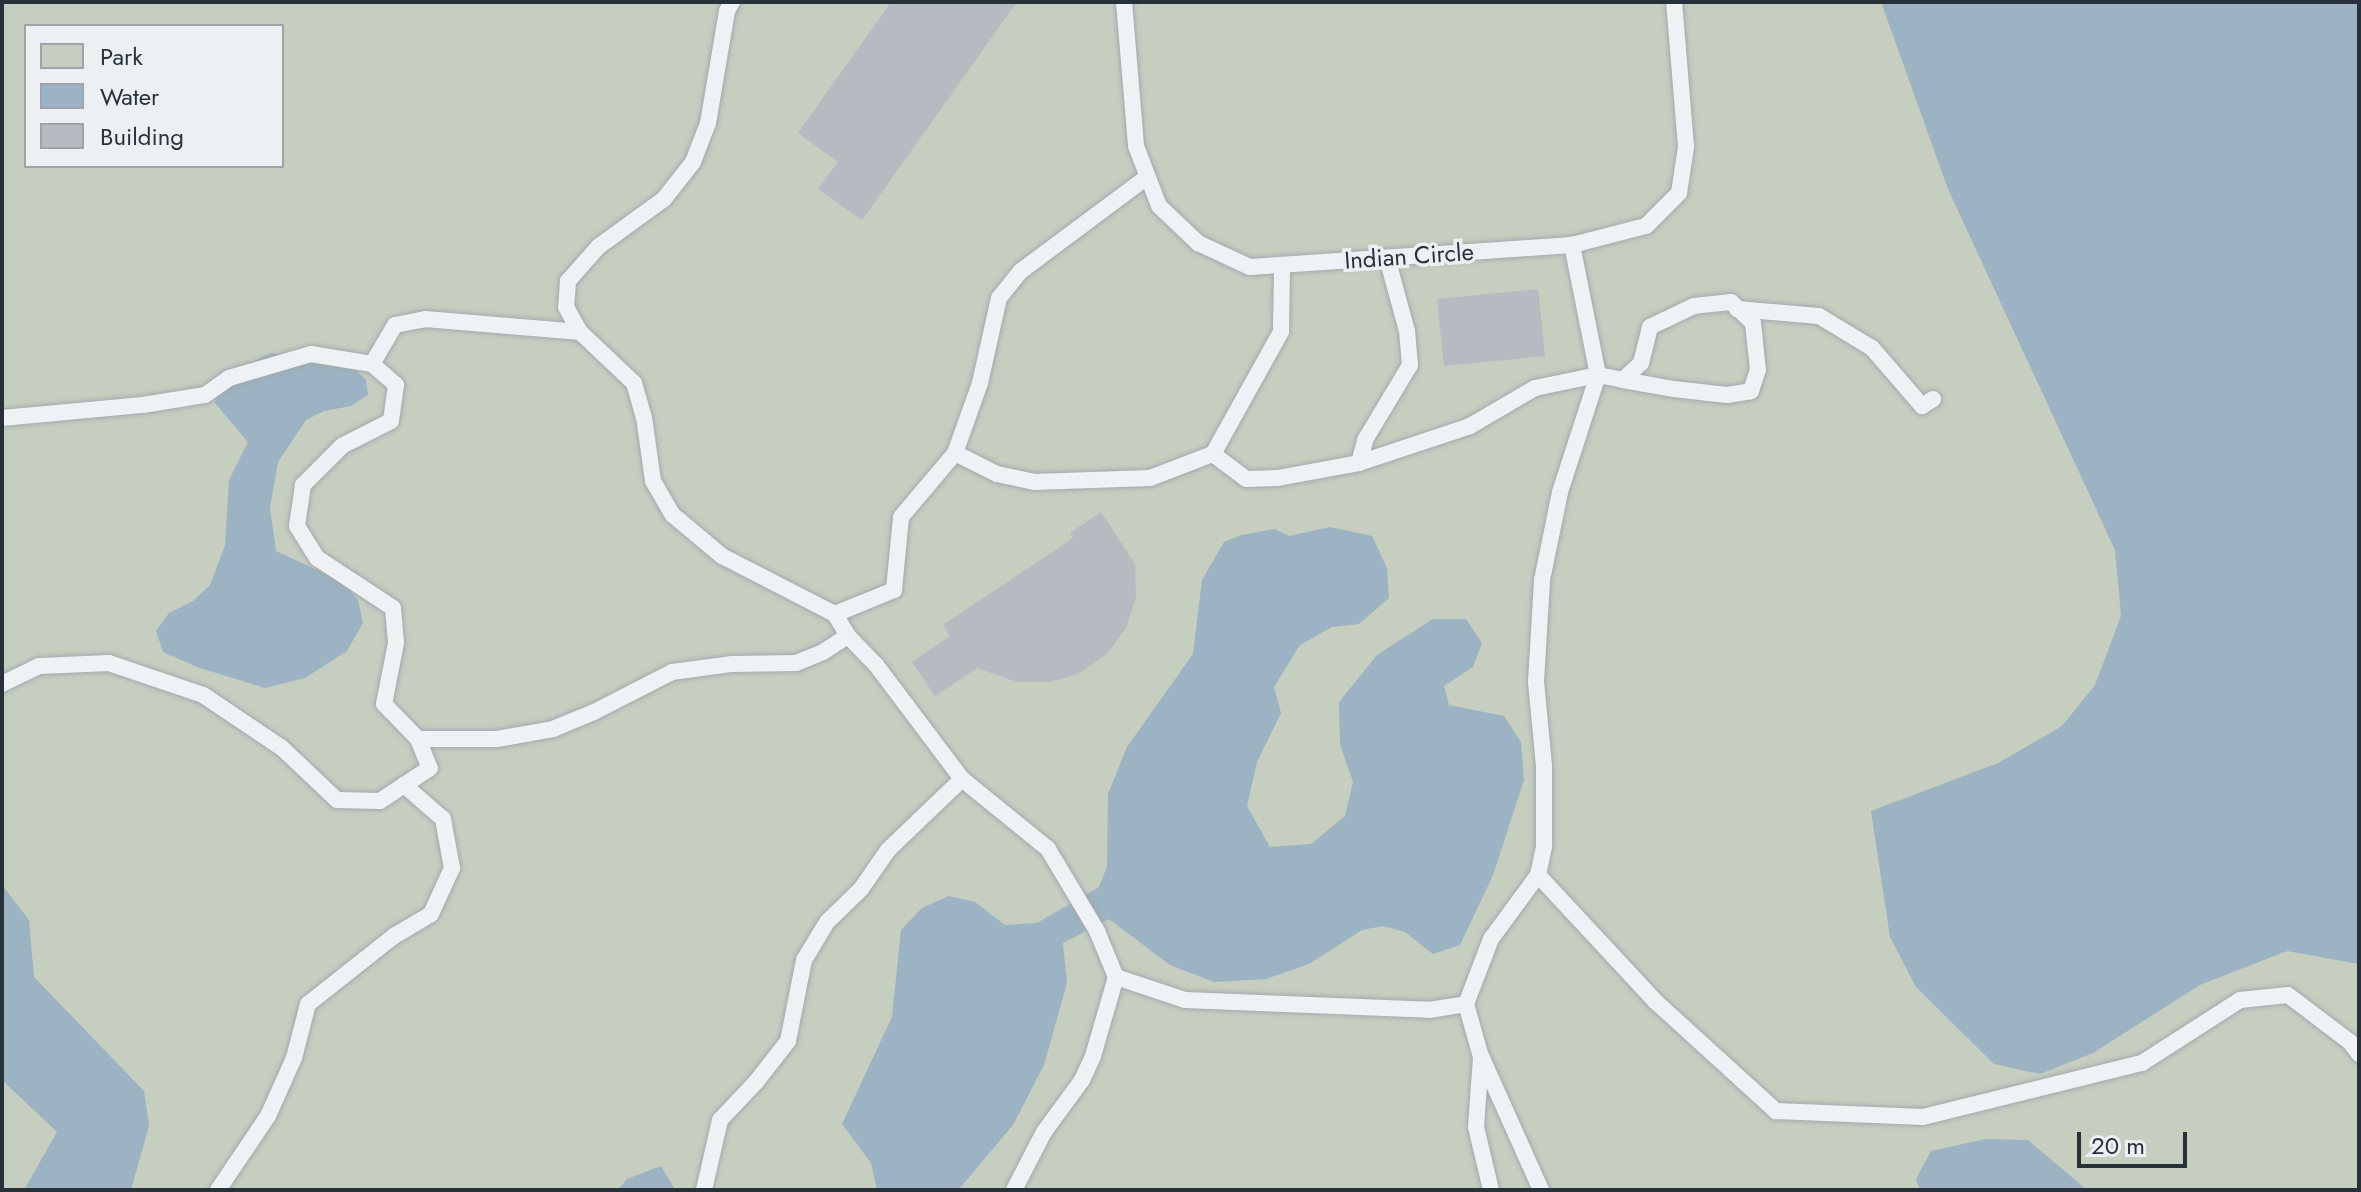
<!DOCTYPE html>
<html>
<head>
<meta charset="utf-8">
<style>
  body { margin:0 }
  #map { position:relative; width:2361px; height:1192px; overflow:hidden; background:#dde1e5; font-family:Jost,sans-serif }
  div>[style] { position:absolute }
  .green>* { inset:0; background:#c5cebf }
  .water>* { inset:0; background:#9bb3c2 }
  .building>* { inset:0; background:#b5bbc1 }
  .roads { filter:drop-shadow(0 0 2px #a3a9ae) drop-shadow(0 0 2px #a3a9ae) }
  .lane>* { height:16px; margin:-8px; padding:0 8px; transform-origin:8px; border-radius:8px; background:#eff2f4 }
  span { translate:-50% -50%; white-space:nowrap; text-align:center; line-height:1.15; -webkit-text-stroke:7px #ecf0f3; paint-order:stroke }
  .street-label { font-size:24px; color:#28313a }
  .frame { position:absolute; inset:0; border:4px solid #28313a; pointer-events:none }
  .legend { position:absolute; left:24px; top:24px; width:260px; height:144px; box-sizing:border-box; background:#ecf0f3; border:2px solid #9ea4a9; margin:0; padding:10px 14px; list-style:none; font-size:24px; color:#28313a }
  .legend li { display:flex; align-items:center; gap:16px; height:40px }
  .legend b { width:40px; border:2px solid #9ea4a9 }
  .scale { position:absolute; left:2077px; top:1132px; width:110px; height:36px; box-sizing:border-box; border:4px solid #28313a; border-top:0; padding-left:10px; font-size:24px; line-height:28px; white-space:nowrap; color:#28313a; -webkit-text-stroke:6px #ecf0f3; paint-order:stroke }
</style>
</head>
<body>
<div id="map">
  <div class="green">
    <i style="clip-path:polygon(evenodd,2px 2px,2359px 2px,2359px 1190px,2px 1190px,2px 2px,26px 26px,282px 26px,282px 166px,26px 166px,26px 26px)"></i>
  </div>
  <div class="water">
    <i style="clip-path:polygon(1881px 2px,2359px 2px,2359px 964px,2287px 951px,2200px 985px,2093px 1053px,2040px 1074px,1994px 1064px,1916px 987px,1890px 937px,1871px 811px,1998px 763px,2062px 726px,2095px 685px,2121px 616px,2115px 550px,1948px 189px)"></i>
    <i style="clip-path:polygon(271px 353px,356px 370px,366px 380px,368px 395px,351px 406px,324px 411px,306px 420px,278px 462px,270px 508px,276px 551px,343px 582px,358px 600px,363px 623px,347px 651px,305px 678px,265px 688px,197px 667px,163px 652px,156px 631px,169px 613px,193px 601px,210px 585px,225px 545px,229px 480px,248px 442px,215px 403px,220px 377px)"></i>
    <i style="clip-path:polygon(1330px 527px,1372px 536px,1387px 568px,1389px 598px,1359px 624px,1332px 627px,1300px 645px,1274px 687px,1281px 713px,1257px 762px,1247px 806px,1270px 847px,1311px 844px,1345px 816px,1353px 782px,1340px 744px,1339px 702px,1377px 655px,1433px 619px,1466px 619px,1482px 643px,1473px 667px,1444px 686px,1449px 705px,1504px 716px,1521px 742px,1524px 780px,1493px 875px,1460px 945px,1433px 954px,1405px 932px,1383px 926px,1362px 930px,1309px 964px,1266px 979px,1214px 982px,1170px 965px,1109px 919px,1063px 943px,1067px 983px,1044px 1065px,1013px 1125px,960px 1188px,877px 1190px,871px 1163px,842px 1124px,892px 1017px,901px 930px,922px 908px,949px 896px,975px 902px,1005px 925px,1037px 923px,1099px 887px,1107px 867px,1108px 794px,1127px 747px,1193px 654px,1202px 580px,1224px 542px,1241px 535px,1275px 529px,1289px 536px)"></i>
    <i style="clip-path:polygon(2px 885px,29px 920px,34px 977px,144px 1091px,149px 1126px,131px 1190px,24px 1190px,57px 1132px,2px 1080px)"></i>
    <i style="clip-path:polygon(1986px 1139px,2028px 1140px,2087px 1190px,1920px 1190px,1916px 1179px,1931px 1151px)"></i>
    <i style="clip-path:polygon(661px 1166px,675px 1190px,618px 1190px,627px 1179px)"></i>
  </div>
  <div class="building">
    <i style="clip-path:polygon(891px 2px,1017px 2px,862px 220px,818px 189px,838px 162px,798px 133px)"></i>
    <i style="clip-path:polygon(1538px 289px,1545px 356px,1444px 366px,1437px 299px)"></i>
    <i style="clip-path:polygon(1101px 512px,1135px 564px,1136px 597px,1126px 628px,1107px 654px,1080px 673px,1050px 682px,1017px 682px,977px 668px,935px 696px,912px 662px,950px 636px,943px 625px,1073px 538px,1070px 533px)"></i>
  </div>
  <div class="roads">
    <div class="lane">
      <i style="left:732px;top:2px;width:10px;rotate:119deg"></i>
      <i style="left:727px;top:11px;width:114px;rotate:99.6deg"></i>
      <i style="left:708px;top:123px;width:42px;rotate:111deg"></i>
      <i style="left:693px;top:162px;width:47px;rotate:128.1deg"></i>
      <i style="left:664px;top:199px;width:80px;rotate:144.1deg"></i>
      <i style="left:599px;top:246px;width:47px;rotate:131.5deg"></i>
      <i style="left:568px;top:281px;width:26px;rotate:94deg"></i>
      <i style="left:566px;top:307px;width:29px;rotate:61deg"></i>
      <i style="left:580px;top:332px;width:74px;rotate:43.4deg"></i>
      <i style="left:634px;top:383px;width:35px;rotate:74deg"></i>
      <i style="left:644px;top:417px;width:65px;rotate:82deg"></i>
      <i style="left:653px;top:481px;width:39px;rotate:60deg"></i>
      <i style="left:673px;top:515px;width:64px;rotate:39.9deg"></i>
      <i style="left:722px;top:556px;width:127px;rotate:27.2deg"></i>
      <i style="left:835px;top:614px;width:64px;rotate:-22.1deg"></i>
      <i style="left:894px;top:590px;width:73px;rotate:-84.5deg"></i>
      <i style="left:901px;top:517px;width:84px;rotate:-49.8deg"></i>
      <i style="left:955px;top:453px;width:74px;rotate:-70.3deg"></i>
      <i style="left:980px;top:383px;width:87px;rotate:-77.4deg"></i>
      <i style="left:999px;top:298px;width:35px;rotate:-51deg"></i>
      <i style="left:1021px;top:271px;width:157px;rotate:-36.7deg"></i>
      <i style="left:1124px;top:2px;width:144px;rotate:85.2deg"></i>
      <i style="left:1136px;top:146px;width:64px;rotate:69deg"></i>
      <i style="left:1159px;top:206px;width:54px;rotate:43.5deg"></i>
      <i style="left:1198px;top:243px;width:57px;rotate:24.8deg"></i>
      <i style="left:1250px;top:267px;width:323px;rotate:-3.9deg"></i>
      <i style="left:1572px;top:245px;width:76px;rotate:-14.4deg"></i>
      <i style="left:1646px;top:226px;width:47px;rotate:-45deg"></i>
      <i style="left:1679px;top:193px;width:47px;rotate:-81.3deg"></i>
      <i style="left:1686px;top:147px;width:145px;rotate:-94.7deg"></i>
      <i style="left:1737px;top:309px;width:82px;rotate:4.9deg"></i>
      <i style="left:1819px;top:316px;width:62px;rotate:31.1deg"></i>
      <i style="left:1872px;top:348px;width:77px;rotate:49.2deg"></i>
      <i style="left:1922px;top:406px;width:13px;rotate:-32deg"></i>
      <i style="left:372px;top:364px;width:45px;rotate:-59.5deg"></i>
      <i style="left:395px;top:325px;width:31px;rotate:-11deg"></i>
      <i style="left:425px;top:319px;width:156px;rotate:4.8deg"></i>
      <i style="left:2px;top:418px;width:142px;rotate:-5.3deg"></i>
      <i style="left:143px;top:405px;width:63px;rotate:-9.2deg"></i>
      <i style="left:205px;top:395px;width:29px;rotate:-35deg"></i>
      <i style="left:229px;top:378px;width:85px;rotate:-16.3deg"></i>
      <i style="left:311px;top:354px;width:62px;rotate:9.3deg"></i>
      <i style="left:372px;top:364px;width:32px;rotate:41deg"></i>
      <i style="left:396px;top:385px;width:36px;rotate:98deg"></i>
      <i style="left:391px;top:421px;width:55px;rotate:153deg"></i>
      <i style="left:342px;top:446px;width:55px;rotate:135deg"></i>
      <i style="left:303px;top:485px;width:41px;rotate:98.3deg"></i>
      <i style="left:297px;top:526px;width:38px;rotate:58deg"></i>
      <i style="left:317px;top:558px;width:91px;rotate:33.3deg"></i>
      <i style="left:393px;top:608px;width:35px;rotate:85deg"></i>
      <i style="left:396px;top:643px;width:62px;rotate:101.1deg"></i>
      <i style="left:384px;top:704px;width:49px;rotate:45.8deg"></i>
      <i style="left:418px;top:739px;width:31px;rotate:68deg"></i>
      <i style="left:430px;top:768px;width:60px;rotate:146.6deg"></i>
      <i style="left:380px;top:801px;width:43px;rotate:-178.7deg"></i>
      <i style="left:337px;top:800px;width:76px;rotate:-136.6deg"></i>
      <i style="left:282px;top:748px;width:95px;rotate:-146.1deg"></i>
      <i style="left:203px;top:695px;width:99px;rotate:-161.2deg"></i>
      <i style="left:109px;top:663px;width:70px;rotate:177.5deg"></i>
      <i style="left:39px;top:666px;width:41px;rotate:154.1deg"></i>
      <i style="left:955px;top:453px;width:47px;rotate:26.6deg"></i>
      <i style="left:997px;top:474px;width:38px;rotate:12deg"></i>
      <i style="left:1034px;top:482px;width:116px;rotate:-2deg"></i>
      <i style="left:1150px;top:478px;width:67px;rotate:-20.9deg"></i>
      <i style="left:1213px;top:454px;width:140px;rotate:-60.9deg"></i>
      <i style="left:1281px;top:332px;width:67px;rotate:-89.1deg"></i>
      <i style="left:1213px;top:454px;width:41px;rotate:37.1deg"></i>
      <i style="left:1246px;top:479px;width:32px;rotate:-2deg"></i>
      <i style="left:1278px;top:478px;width:82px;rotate:-10.5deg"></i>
      <i style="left:1359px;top:463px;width:24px;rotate:-75deg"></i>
      <i style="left:1365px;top:440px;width:87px;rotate:-59deg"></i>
      <i style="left:1410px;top:365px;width:34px;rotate:-95deg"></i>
      <i style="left:1407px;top:331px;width:76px;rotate:-105.3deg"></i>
      <i style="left:1359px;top:463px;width:117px;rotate:-18.4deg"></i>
      <i style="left:1470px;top:426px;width:75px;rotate:-30.3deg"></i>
      <i style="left:1535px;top:388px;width:64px;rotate:-11.7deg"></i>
      <i style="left:1598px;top:375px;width:133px;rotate:-101.3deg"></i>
      <i style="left:418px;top:739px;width:79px"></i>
      <i style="left:497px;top:739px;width:57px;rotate:-10.1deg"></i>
      <i style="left:553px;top:729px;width:44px;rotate:-22.5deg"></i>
      <i style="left:594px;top:712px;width:88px;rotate:-27.1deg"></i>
      <i style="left:672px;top:672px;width:61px;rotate:-7.6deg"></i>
      <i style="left:732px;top:664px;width:64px;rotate:-0.9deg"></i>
      <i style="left:796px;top:663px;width:29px;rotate:-22deg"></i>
      <i style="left:823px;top:652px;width:30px;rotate:-33deg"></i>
      <i style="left:848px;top:636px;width:26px;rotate:-121deg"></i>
      <i style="left:962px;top:779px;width:111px;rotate:39.1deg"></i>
      <i style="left:1048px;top:849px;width:96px;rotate:59.1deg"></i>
      <i style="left:1097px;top:931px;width:50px;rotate:67.6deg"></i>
      <i style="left:1538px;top:875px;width:30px;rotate:-78deg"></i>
      <i style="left:1544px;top:846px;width:80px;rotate:-90deg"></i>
      <i style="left:1544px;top:766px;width:84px;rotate:-95.4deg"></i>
      <i style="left:1536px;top:682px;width:102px;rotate:-86.6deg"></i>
      <i style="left:1542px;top:580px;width:90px;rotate:-78.4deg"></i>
      <i style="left:1560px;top:492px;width:123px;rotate:-72deg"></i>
      <i style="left:1598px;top:375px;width:25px;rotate:11deg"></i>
      <i style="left:1623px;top:380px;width:52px;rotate:10deg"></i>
      <i style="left:1674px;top:389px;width:53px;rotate:6.5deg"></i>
      <i style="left:1727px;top:395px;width:24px;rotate:-9deg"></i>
      <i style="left:1751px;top:391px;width:22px;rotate:-72deg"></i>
      <i style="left:1758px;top:370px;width:47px;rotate:-96.1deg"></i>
      <i style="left:1753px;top:323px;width:30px;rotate:-136deg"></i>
      <i style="left:1731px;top:302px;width:37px;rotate:174deg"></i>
      <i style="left:1694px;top:306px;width:49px;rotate:154.5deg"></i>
      <i style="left:1650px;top:327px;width:37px;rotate:104deg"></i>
      <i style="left:1641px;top:363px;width:25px;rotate:137deg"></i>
      <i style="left:1466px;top:1004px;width:70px;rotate:-69deg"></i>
      <i style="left:1491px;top:939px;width:79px;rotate:-53.7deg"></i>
      <i style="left:1538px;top:875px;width:172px;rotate:47.1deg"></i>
      <i style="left:1655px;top:1001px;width:164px;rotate:42.3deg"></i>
      <i style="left:1776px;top:1111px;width:147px;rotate:2.3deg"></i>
      <i style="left:1923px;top:1117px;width:226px;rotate:-13.9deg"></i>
      <i style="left:2142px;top:1063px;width:117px;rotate:-32.7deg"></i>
      <i style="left:2240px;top:1000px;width:48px;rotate:-5.9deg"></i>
      <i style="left:2288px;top:995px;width:78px;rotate:37.2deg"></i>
      <i style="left:2350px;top:1042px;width:15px;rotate:53deg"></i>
      <i style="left:1482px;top:1058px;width:145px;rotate:65.9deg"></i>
      <i style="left:218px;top:1190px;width:89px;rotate:-56deg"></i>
      <i style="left:268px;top:1116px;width:64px;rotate:-65.9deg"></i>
      <i style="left:294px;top:1058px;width:56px;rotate:-75.5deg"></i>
      <i style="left:308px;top:1004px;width:110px;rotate:-38.3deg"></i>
      <i style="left:394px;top:936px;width:43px;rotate:-30.7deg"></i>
      <i style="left:431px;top:914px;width:51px;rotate:-65.5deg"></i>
      <i style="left:452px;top:868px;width:50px;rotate:-100.4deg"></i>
      <i style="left:443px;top:819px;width:52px;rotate:-138.9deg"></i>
      <i style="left:704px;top:1190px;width:72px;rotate:-77.1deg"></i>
      <i style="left:720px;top:1120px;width:52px;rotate:-46.5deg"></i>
      <i style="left:756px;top:1082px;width:52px;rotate:-52deg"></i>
      <i style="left:788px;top:1041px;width:83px;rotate:-78.8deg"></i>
      <i style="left:804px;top:960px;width:44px;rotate:-58.8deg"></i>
      <i style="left:827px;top:922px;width:47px;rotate:-44.1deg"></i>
      <i style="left:861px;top:889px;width:47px;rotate:-55.3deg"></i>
      <i style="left:888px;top:850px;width:103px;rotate:-43.8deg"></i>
      <i style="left:962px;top:779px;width:143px;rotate:-127deg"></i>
      <i style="left:876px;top:665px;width:40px;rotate:-134deg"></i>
      <i style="left:1014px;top:1190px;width:65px;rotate:-62.7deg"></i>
      <i style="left:1044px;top:1132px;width:64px;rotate:-53.8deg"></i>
      <i style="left:1082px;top:1080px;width:26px;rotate:-65deg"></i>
      <i style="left:1093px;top:1056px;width:82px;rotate:-73.8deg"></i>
      <i style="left:1116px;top:977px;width:73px;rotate:18.4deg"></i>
      <i style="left:1185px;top:1000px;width:244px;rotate:2.3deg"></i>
      <i style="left:1429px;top:1010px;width:37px;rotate:-9deg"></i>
      <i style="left:1466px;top:1004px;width:55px;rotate:74.2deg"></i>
      <i style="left:1481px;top:1057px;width:70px;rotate:94.1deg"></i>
      <i style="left:1476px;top:1127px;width:65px;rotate:76.6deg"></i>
    </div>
  </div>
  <div class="street-label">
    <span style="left:1409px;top:256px;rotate:-4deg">Indian Circle</span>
  </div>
  <div class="frame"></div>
  <ul class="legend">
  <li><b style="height:22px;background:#c5cebf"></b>Park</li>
  <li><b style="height:22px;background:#9bb3c2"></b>Water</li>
  <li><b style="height:22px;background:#b5bbc1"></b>Building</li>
  </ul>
  <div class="scale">20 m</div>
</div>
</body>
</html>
